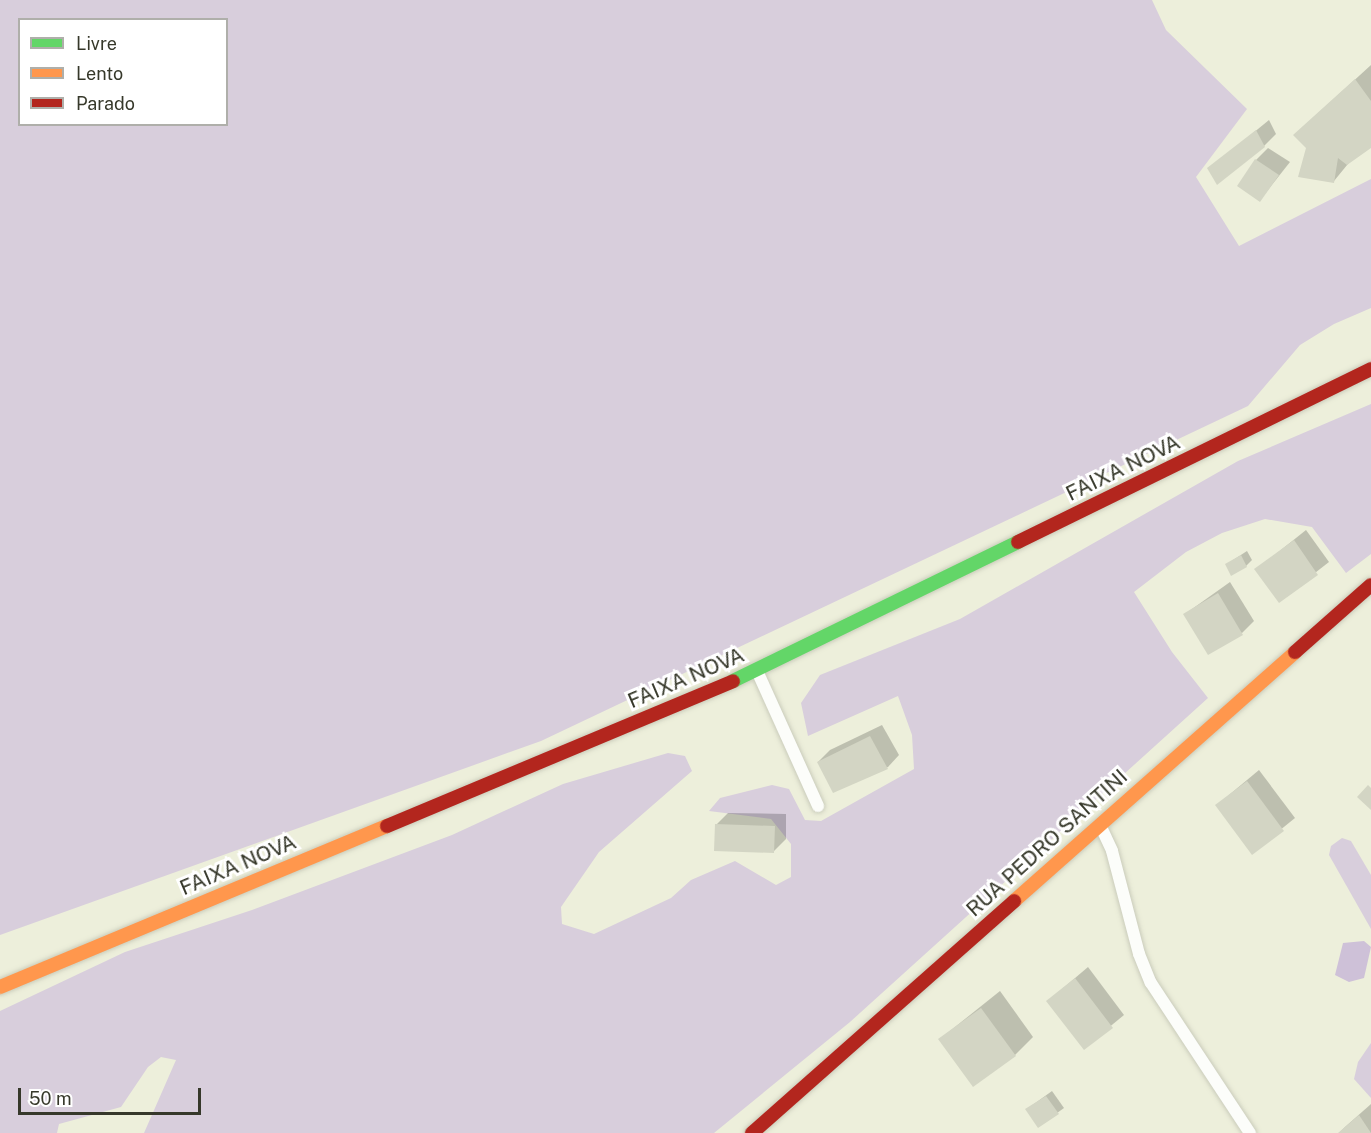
<!DOCTYPE html>
<html>
<head>
<meta charset="utf-8">
<style>
  body { margin:0 }
  #map { position:relative; width:1371px; height:1133px; overflow:hidden; background:#edefdb; font-family:"Public Sans",sans-serif }
  div>[style] { position:absolute }
  .forest>* { inset:0; background:#d8cedc }
  .water>* { inset:0; background:#cec1d8 }
  .shadow>* { inset:0; background:#0003 }
  .building>* { inset:0; background:#d3d5c4 }
  .roads { filter:drop-shadow(0 0 2px #caccbb) drop-shadow(0 0 2px #caccbb) }
  .lane>* { height:12px; margin:-6px; padding:0 6px; transform-origin:6px; border-radius:6px; background:#fcfdfa }
  .fast>* { height:14px; margin:-7px; padding:0 7px; transform-origin:7px; border-radius:7px; background:#63d668 }
  .slow>* { height:14px; margin:-7px; padding:0 7px; transform-origin:7px; border-radius:7px; background:#ff974d }
  .jam>* { height:14px; margin:-7px; padding:0 7px; transform-origin:7px; border-radius:7px; background:#b3261e }
  span { translate:-50% -50%; white-space:nowrap; text-align:center; line-height:1.15; -webkit-text-stroke:6px #fff; paint-order:stroke }
  .street-label { font-size:21px; color:#36382a }
  .legend { position:absolute; left:18px; top:18px; width:210px; height:108px; box-sizing:border-box; background:#fff; border:2px solid #afafaa; margin:0; padding:8px 10px; list-style:none; font-size:18px; color:#36382a }
  .legend li { display:flex; align-items:center; gap:12px; height:30px }
  .legend b { width:30px; border:2px solid #afafaa }
  .scale { position:absolute; left:18px; top:1088px; width:183px; height:27px; box-sizing:border-box; border:3px solid #36382a; border-top:0; padding-left:8px; font-size:18px; line-height:21px; white-space:nowrap; color:#36382a; -webkit-text-stroke:4px #fff; paint-order:stroke }
</style>
</head>
<body>
<div id="map">
  <div class="forest">
    <i style="clip-path:polygon(evenodd,0 0,1152px 0,1166px 30px,1247px 109px,1196px 177px,1239px 246px,1371px 179px,1371px 308px,1334px 324px,1300px 345px,1248px 406px,541px 741px,0 935px,0 0,20px 20px,226px 20px,226px 124px,20px 124px,20px 20px)"></i>
    <i style="clip-path:polygon(1371px 404px,1371px 554px,1346px 573px,1312px 527px,1265px 519px,1222px 533px,1186px 552px,1134px 592px,1172px 652px,1208px 698px,850px 1022px,714px 1133px,144px 1133px,176px 1060px,161px 1057px,148px 1067px,121px 1107px,59px 1124px,57px 1133px,0 1133px,0 1011px,125px 952px,252px 910px,452px 835px,563px 784px,668px 753px,685px 756px,692px 771px,599px 852px,561px 907px,562px 924px,594px 934px,671px 898px,691px 880px,735px 861px,776px 885px,791px 877px,791px 844px,771px 819px,709px 811px,720px 798px,772px 785px,789px 789px,805px 820px,821px 821px,914px 769px,912px 735px,898px 696px,808px 736px,801px 703px,820px 675px,960px 619px,1238px 461px)"></i>
    <i style="clip-path:polygon(1342px 838px,1351px 841px,1371px 875px,1371px 929px,1329px 855px,1331px 846px)"></i>
    <i style="clip-path:polygon(1371px 1043px,1371px 1098px,1354px 1079px,1358px 1062px)"></i>
  </div>
  <div class="water">
    <i style="clip-path:polygon(1364px 941px,1371px 947px,1364px 978px,1349px 982px,1335px 975px,1343px 943px)"></i>
  </div>
  <div class="shadow">
    <i style="clip-path:polygon(1371px 65px,1371px 146px,1352px 159px,1334px 181px,1308px 148px,1314px 117px)"></i>
    <i style="clip-path:polygon(1269px 120px,1276px 134px,1264px 146px,1209px 169px)"></i>
    <i style="clip-path:polygon(1268px 148px,1290px 162px,1260px 200px,1256px 160px)"></i>
    <i style="clip-path:polygon(1306px 530px,1329px 562px,1279px 601px,1256px 570px)"></i>
    <i style="clip-path:polygon(1247px 551px,1252px 560px,1246px 566px,1227px 564px)"></i>
    <i style="clip-path:polygon(1230px 582px,1254px 621px,1242px 633px,1185px 614px)"></i>
    <i style="clip-path:polygon(882px 725px,899px 755px,888px 767px,833px 791px,818px 762px,830px 750px)"></i>
    <i style="clip-path:polygon(1259px 770px,1295px 818px,1253px 852px,1217px 805px)"></i>
    <i style="clip-path:polygon(728px 813px,786px 814px,786px 839px,774px 851px,716px 825px)"></i>
    <i style="clip-path:polygon(1088px 967px,1124px 1015px,1084px 1048px,1048px 1001px)"></i>
    <i style="clip-path:polygon(1000px 991px,1033px 1037px,1015px 1055px,940px 1039px)"></i>
    <i style="clip-path:polygon(1052px 1091px,1064px 1108px,1039px 1126px,1027px 1109px)"></i>
    <i style="clip-path:polygon(1371px 1104px,1371px 1133px,1339px 1133px,1345px 1127px)"></i>
  </div>
  <div class="building">
    <i style="clip-path:polygon(1355px 79px,1371px 101px,1371px 148px,1347px 165px,1338px 158px,1334px 183px,1298px 177px,1306px 148px,1293px 135px)"></i>
    <i style="clip-path:polygon(1256px 130px,1265px 147px,1217px 185px,1207px 168px)"></i>
    <i style="clip-path:polygon(1255px 159px,1279px 175px,1260px 202px,1237px 186px)"></i>
    <i style="clip-path:polygon(1294px 540px,1318px 575px,1279px 603px,1254px 569px)"></i>
    <i style="clip-path:polygon(1241px 555px,1247px 567px,1231px 576px,1225px 564px)"></i>
    <i style="clip-path:polygon(1218px 593px,1243px 635px,1208px 655px,1183px 614px)"></i>
    <i style="clip-path:polygon(870px 736px,888px 769px,833px 793px,817px 762px)"></i>
    <i style="clip-path:polygon(1247px 781px,1284px 831px,1252px 855px,1215px 805px)"></i>
    <i style="clip-path:polygon(1368px 785px,1371px 788px,1371px 810px,1357px 797px)"></i>
    <i style="clip-path:polygon(715px 824px,775px 826px,774px 853px,714px 851px)"></i>
    <i style="clip-path:polygon(1075px 978px,1113px 1028px,1084px 1050px,1046px 1001px)"></i>
    <i style="clip-path:polygon(981px 1008px,1016px 1056px,973px 1087px,938px 1039px)"></i>
    <i style="clip-path:polygon(1046px 1096px,1059px 1114px,1038px 1128px,1025px 1109px)"></i>
    <i style="clip-path:polygon(1359px 1115px,1371px 1133px,1338px 1133px)"></i>
  </div>
  <div class="roads">
    <div class="lane">
      <i style="left:758px;top:673px;width:146px;rotate:65.7deg"></i>
      <i style="left:1101px;top:827px;width:26px;rotate:65deg"></i>
      <i style="left:1112px;top:851px;width:106px;rotate:75.3deg"></i>
      <i style="left:1139px;top:954px;width:31px;rotate:68deg"></i>
      <i style="left:1151px;top:983px;width:180px;rotate:56.6deg"></i>
    </div>
    <div class="fast">
      <i style="left:733px;top:681px;width:317px;rotate:-26deg"></i>
    </div>
    <div class="slow">
      <i style="left:1014px;top:901px;width:375px;rotate:-41.5deg"></i>
      <i style="left:0;top:987px;width:419px;rotate:-22.6deg"></i>
    </div>
    <div class="jam">
      <i style="left:1018px;top:542px;width:393px;rotate:-26.1deg"></i>
      <i style="left:1295px;top:652px;width:101px;rotate:-41.4deg"></i>
      <i style="left:387px;top:826px;width:375px;rotate:-22.7deg"></i>
      <i style="left:752px;top:1133px;width:350px;rotate:-41.5deg"></i>
    </div>
  </div>
  <div class="street-label">
    <span style="left:1123px;top:468px;rotate:-26deg">FAIXA NOVA</span>
    <span style="left:686px;top:678px;rotate:-23deg">FAIXA NOVA</span>
    <span style="left:1047px;top:843px;rotate:-42deg">RUA PEDRO SANTINI</span>
    <span style="left:238px;top:865px;rotate:-23deg">FAIXA NOVA</span>
  </div>
  <ul class="legend">
  <li><b style="height:8px;background:#63d668"></b>Livre</li>
  <li><b style="height:8px;background:#ff974d"></b>Lento</li>
  <li><b style="height:8px;background:#b3261e"></b>Parado</li>
  </ul>
  <div class="scale">50 m</div>
</div>
</body>
</html>
